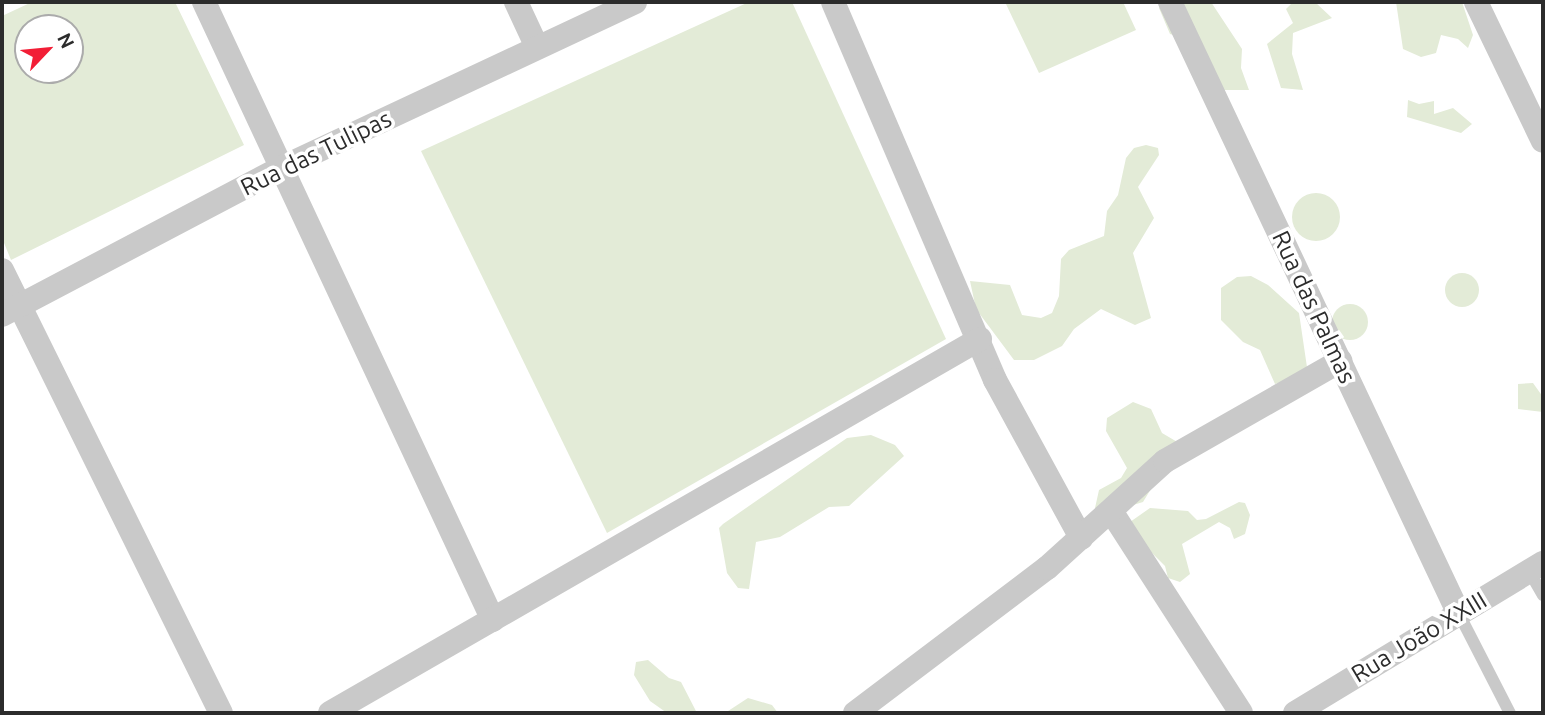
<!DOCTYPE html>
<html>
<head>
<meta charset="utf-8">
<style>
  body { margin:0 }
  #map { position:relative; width:1545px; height:715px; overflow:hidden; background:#fff; font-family:Ubuntu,sans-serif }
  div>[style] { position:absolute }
  .green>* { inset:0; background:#e3ebd7 }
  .round { border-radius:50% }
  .service>* { height:12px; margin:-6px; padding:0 6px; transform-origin:6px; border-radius:6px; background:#c9c9c9 }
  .minor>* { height:24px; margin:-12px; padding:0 12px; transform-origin:12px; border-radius:12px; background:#c9c9c9 }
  span { translate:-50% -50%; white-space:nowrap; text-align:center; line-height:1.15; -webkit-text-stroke:7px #fff; paint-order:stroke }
  .street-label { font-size:24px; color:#2c2c2c }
  .frame { position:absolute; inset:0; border:4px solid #2c2c2c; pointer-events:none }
  .north { position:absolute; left:14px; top:14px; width:70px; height:70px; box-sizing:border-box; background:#fff; border:2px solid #ababab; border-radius:50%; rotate:64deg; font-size:19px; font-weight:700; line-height:28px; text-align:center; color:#2c2c2c }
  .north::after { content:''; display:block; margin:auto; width:24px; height:32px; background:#f21e36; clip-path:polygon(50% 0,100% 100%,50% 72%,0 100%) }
</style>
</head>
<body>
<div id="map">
  <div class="green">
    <i style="clip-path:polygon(evenodd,32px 2px,175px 2px,244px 145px,11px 260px,2px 238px,2px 16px,32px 2px,28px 28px,70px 28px,70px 70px,28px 70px,28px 28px)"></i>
    <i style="clip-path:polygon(749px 2px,792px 2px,946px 339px,607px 533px,421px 151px)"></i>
    <i style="clip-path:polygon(1005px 2px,1123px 2px,1136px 30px,1039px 73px)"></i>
    <i style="clip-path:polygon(1163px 2px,1211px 2px,1242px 49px,1241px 68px,1249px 90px,1215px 90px,1198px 42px,1170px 34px,1159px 8px)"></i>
    <i style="clip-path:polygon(1293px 2px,1315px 2px,1332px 18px,1293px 33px,1292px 54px,1303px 90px,1281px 88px,1267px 44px,1293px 23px,1286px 9px)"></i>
    <i style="clip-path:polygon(1396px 2px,1462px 2px,1473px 35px,1468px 48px,1458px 39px,1441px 35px,1436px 53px,1421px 57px,1403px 49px)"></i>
    <i style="clip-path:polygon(1408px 100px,1419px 104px,1434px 101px,1434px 114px,1453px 108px,1472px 124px,1461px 133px,1407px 117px)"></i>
    <i style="clip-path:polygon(1146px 145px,1158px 148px,1159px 155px,1138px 187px,1154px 218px,1133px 253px,1151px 318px,1135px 325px,1101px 309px,1074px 329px,1062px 346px,1034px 360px,1014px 360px,976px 309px,970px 281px,1010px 285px,1022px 315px,1041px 318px,1052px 313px,1059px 296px,1061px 259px,1069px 250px,1104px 236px,1107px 211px,1118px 195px,1126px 158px,1134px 148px)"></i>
    <i class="round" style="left:1292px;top:193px;width:48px;height:48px"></i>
    <i class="round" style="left:1445px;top:273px;width:34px;height:34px"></i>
    <i style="clip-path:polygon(1251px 276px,1268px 285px,1299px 313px,1308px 374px,1275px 384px,1260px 350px,1243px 342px,1221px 320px,1221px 288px,1237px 277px)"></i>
    <i class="round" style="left:1332px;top:304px;width:36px;height:36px"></i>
    <i style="clip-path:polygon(1533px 383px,1543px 397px,1543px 412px,1518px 409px,1518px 384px)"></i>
    <i style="clip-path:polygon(1133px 402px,1151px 409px,1162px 433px,1179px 443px,1143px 502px,1110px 512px,1095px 508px,1099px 490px,1121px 478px,1127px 468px,1106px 431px,1107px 418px)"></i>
    <i style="clip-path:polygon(871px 435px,895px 445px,904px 456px,849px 506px,829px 507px,780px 537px,756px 542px,749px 589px,738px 588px,727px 573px,719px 528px,723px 524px,847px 438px)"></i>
    <i style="clip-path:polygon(1239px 502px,1245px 503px,1250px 515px,1245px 534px,1234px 539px,1230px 528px,1219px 522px,1182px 544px,1190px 574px,1180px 582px,1168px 578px,1165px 566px,1142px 543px,1130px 522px,1150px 508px,1188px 511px,1197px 520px,1206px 519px)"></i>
    <i style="clip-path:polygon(648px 660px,669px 678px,681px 682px,697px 713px,667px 713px,650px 701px,634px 675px,636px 662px)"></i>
    <i style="clip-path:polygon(748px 698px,772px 705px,778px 713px,725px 713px)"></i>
  </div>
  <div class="service">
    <i style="left:1529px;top:571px;width:28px;rotate:60deg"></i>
    <i style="left:1458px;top:612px;width:114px;rotate:62.8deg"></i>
  </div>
  <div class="minor">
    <i style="left:204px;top:2px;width:682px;rotate:64.94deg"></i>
    <i style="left:516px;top:2px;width:50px;rotate:65deg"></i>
    <i style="left:833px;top:2px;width:411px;rotate:66.8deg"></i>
    <i style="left:995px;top:380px;width:180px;rotate:61.4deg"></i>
    <i style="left:1170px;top:2px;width:675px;rotate:64.73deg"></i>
    <i style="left:1476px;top:2px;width:154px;rotate:64.3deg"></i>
    <i style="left:2px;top:270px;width:494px;rotate:63.7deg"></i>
    <i style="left:2px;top:315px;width:315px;rotate:-27.8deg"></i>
    <i style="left:281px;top:168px;width:391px;rotate:-25.1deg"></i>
    <i style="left:1111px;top:511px;width:240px;rotate:57.2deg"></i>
    <i style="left:330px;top:713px;width:750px;rotate:-29.92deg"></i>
    <i style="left:855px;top:713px;width:241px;rotate:-37.1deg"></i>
    <i style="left:1047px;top:568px;width:159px;rotate:-42.2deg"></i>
    <i style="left:1165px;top:461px;width:202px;rotate:-29.7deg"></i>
    <i style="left:1295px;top:713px;width:290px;rotate:-31.2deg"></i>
  </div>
  <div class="street-label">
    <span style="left:316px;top:153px;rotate:-26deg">Rua das Tulipas</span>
    <span style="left:1314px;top:307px;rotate:65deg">Rua das Palmas</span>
    <span style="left:1419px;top:637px;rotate:-31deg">Rua João XXIII</span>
  </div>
  <div class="frame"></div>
  <div class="north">N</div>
</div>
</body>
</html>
